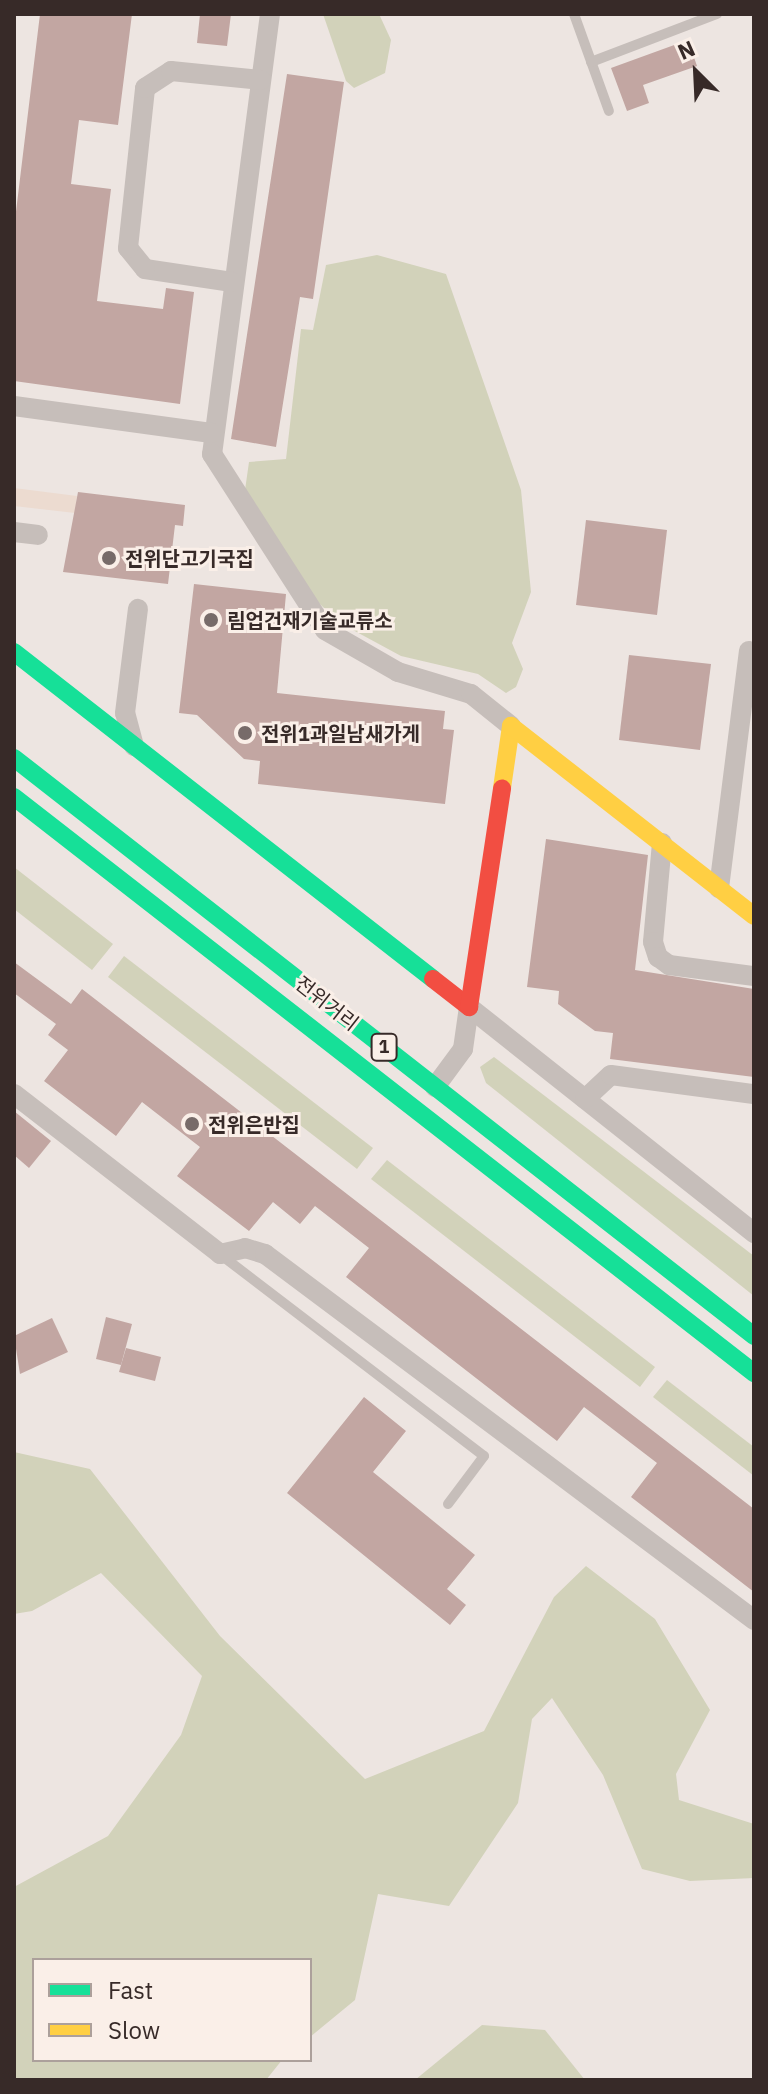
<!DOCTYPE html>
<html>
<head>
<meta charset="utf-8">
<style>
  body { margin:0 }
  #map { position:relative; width:768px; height:2094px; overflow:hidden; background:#ede5e1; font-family:"IBM Plex Sans","Noto Sans KR",sans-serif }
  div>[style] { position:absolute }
  .green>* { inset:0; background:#d2d2ba }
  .plaza>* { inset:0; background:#ecdbd0 }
  .building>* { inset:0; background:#c2a6a2 }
  .lane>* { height:10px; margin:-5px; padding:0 5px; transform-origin:5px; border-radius:5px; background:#c6beba }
  .street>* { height:20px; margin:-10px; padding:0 10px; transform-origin:10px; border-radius:10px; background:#c6beba }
  .fast>* { height:18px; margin:-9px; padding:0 9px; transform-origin:9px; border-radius:9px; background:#16e098 }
  .slow>* { height:18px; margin:-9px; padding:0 9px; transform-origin:9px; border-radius:9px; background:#ffcf43 }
  .jam>* { height:18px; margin:-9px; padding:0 9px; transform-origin:9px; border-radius:9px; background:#f24e42 }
  .dots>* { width:22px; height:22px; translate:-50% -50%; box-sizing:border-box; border:4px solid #faefe8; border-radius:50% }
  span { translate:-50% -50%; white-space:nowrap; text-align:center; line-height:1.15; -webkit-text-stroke:6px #faefe8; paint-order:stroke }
  .shield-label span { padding:2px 6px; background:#faefe8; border:2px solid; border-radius:6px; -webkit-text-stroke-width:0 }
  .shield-label { font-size:18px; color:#372a28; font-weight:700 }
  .poi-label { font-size:20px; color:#372a28; font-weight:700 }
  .left { translate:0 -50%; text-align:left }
  .street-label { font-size:20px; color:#372a28 }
  .frame { position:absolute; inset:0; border:16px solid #372a28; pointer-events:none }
  .legend { position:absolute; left:32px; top:1958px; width:280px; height:104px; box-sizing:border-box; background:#faefe8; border:2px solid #aca09b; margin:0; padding:10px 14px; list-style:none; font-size:24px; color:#372a28 }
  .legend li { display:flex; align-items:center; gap:16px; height:40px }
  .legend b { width:40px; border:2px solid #aca09b }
  .north { position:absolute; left:656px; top:32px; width:80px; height:80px; -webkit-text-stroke:6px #faefe8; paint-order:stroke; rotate:336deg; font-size:22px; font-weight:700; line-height:32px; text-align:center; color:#372a28 }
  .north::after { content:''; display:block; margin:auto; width:28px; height:36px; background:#372a28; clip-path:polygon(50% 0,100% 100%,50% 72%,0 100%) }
</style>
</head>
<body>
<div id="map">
  <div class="green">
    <i style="clip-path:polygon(323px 14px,379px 14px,391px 40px,385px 73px,354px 88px,346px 81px)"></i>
    <i style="clip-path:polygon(377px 255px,446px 274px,521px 490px,531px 592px,512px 643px,523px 669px,516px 687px,506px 693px,478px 674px,401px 656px,340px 623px,305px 590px,245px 490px,249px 462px,286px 459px,301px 329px,313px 330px,326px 265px)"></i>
    <i style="clip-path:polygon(14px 867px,113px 944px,92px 970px,14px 909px)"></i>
    <i style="clip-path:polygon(124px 956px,373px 1148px,357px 1169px,108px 977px)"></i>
    <i style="clip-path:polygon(494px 1057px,754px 1256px,754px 1296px,486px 1083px,480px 1067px)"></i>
    <i style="clip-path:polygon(387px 1160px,655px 1367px,640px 1387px,371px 1179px)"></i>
    <i style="clip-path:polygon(667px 1380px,754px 1447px,754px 1476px,653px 1397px)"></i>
    <i style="clip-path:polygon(14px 1452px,90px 1469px,220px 1636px,365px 1779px,484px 1731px,554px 1597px,586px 1566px,655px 1619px,710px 1710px,676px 1774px,679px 1800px,754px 1824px,754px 1878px,690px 1881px,642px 1869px,603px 1775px,552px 1698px,532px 1719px,518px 1803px,449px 1906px,378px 1894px,355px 2000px,310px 2037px,310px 1960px,34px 1960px,34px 2060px,282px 2060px,266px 2080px,14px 2080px,14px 1887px,108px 1836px,181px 1735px,202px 1676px,101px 1573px,32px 1611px,14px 1614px)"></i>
    <i style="clip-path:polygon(482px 2025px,545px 2030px,585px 2080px,415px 2080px)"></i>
  </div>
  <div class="plaza">
    <i style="clip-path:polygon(14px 488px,77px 496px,75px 513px,14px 506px)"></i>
  </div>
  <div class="building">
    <i style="clip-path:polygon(40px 14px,132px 14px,118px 125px,79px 120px,71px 184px,111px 189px,97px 301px,163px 309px,166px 288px,194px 292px,180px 404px,14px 381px,14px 228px)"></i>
    <i style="clip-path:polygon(200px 14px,231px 14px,227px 46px,197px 43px)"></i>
    <i style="clip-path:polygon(688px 40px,697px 66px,643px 85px,649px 103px,627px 111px,611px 68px)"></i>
    <i style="clip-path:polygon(287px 74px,344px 82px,313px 299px,300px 297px,276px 447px,231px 439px)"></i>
    <i style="clip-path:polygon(78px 492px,185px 505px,183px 526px,175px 525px,168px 584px,63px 572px)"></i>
    <i style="clip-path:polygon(586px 520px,667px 530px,657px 615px,576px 605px)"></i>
    <i style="clip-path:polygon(194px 584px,286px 594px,277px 693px,445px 711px,443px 729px,454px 730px,445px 804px,258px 784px,260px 761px,244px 759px,197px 715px,179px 713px)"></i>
    <i style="clip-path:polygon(629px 655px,711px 664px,700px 750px,619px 740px)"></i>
    <i style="clip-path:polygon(546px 839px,648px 855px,635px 970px,754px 989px,754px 1077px,610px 1059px,613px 1033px,595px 1031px,558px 1004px,559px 991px,527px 987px)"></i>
    <i style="clip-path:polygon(14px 962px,71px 1004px,82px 989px,754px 1509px,754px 1592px,631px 1497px,657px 1463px,584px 1407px,557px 1441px,346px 1277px,369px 1248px,315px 1206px,300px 1224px,273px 1202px,249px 1231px,177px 1176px,200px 1147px,142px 1102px,116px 1136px,44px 1081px,68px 1050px,48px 1035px,56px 1024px,14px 993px)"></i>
    <i style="clip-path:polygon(14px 1111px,51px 1141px,29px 1168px,14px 1155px)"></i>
    <i style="clip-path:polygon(106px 1317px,132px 1324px,121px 1365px,96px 1359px)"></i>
    <i style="clip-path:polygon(52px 1318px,68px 1352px,20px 1374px,14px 1336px)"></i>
    <i style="clip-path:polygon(126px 1348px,161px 1357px,155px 1381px,119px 1372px)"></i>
    <i style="clip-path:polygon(364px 1397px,406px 1431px,373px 1472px,475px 1555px,447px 1589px,466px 1605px,450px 1625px,287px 1493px)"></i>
  </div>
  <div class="lane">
    <i style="left:574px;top:14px;width:103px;rotate:70.2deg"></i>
    <i style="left:591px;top:62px;width:135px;rotate:-20.9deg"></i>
    <i style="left:221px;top:1255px;width:331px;rotate:37.4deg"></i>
    <i style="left:484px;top:1456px;width:60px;rotate:126.9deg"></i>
  </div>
  <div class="street">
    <i style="left:270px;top:14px;width:444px;rotate:97.5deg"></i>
    <i style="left:212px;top:454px;width:209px;rotate:57.3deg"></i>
    <i style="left:325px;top:630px;width:84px;rotate:29.9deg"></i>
    <i style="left:398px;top:672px;width:76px;rotate:16.8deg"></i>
    <i style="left:471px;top:694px;width:51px;rotate:38.7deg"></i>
    <i style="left:232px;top:282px;width:88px;rotate:-171.5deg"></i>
    <i style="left:145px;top:269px;width:27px;rotate:-129deg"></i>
    <i style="left:128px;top:248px;width:161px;rotate:-83.9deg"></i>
    <i style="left:145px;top:88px;width:31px;rotate:-33deg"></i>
    <i style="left:171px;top:71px;width:90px;rotate:5.7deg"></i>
    <i style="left:14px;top:406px;width:199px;rotate:7.8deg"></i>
    <i style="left:14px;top:532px;width:24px;rotate:7deg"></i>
    <i style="left:134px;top:746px;width:34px;rotate:-105deg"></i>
    <i style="left:125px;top:713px;width:105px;rotate:-82.9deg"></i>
    <i style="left:662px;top:843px;width:99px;rotate:95.2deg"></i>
    <i style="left:653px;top:942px;width:16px;rotate:72deg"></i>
    <i style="left:658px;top:957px;width:14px;rotate:36deg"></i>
    <i style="left:669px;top:965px;width:86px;rotate:7.4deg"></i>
    <i style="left:719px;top:888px;width:239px;rotate:-82.8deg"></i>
    <i style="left:435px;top:1087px;width:47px;rotate:-53.6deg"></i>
    <i style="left:463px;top:1049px;width:42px;rotate:-81.9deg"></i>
    <i style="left:469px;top:1007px;width:364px;rotate:38.4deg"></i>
    <i style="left:14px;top:1094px;width:261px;rotate:37.8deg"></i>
    <i style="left:220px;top:1254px;width:26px;rotate:-13deg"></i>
    <i style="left:245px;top:1248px;width:21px;rotate:17deg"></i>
    <i style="left:265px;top:1254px;width:611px;rotate:36.81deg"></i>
    <i style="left:585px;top:1099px;width:35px;rotate:-43deg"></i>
    <i style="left:611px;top:1075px;width:144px;rotate:7.6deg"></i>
  </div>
  <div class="fast">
    <i style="left:14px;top:652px;width:531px;rotate:37.97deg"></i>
    <i style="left:14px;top:758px;width:939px;rotate:37.99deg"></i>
    <i style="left:14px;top:797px;width:938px;rotate:37.9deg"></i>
  </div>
  <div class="slow">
    <i style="left:502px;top:788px;width:63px;rotate:-81.7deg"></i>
    <i style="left:511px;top:726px;width:308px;rotate:38deg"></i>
  </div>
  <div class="jam">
    <i style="left:433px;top:979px;width:46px;rotate:37.9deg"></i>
    <i style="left:469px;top:1007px;width:221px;rotate:-81.4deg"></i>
  </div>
  <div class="dots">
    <i style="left:109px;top:558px;background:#776b69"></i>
    <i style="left:211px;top:620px;background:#776b69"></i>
    <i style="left:245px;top:733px;background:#776b69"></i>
    <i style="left:192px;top:1124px;background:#776b69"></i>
  </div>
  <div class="shield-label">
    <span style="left:384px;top:1047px">1</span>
  </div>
  <div class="poi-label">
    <span class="left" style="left:125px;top:558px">전위단고기국집</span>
    <span class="left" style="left:227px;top:620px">림업건재기술교류소</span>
    <span class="left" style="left:261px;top:733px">전위1과일남새가게</span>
    <span class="left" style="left:208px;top:1124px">전위은반집</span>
  </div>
  <div class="street-label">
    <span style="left:327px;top:1003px;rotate:38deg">전위거리</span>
  </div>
  <div class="frame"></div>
  <ul class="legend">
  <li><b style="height:10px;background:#16e098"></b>Fast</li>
  <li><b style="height:10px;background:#ffcf43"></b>Slow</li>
  </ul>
  <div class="north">N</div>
</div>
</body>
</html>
